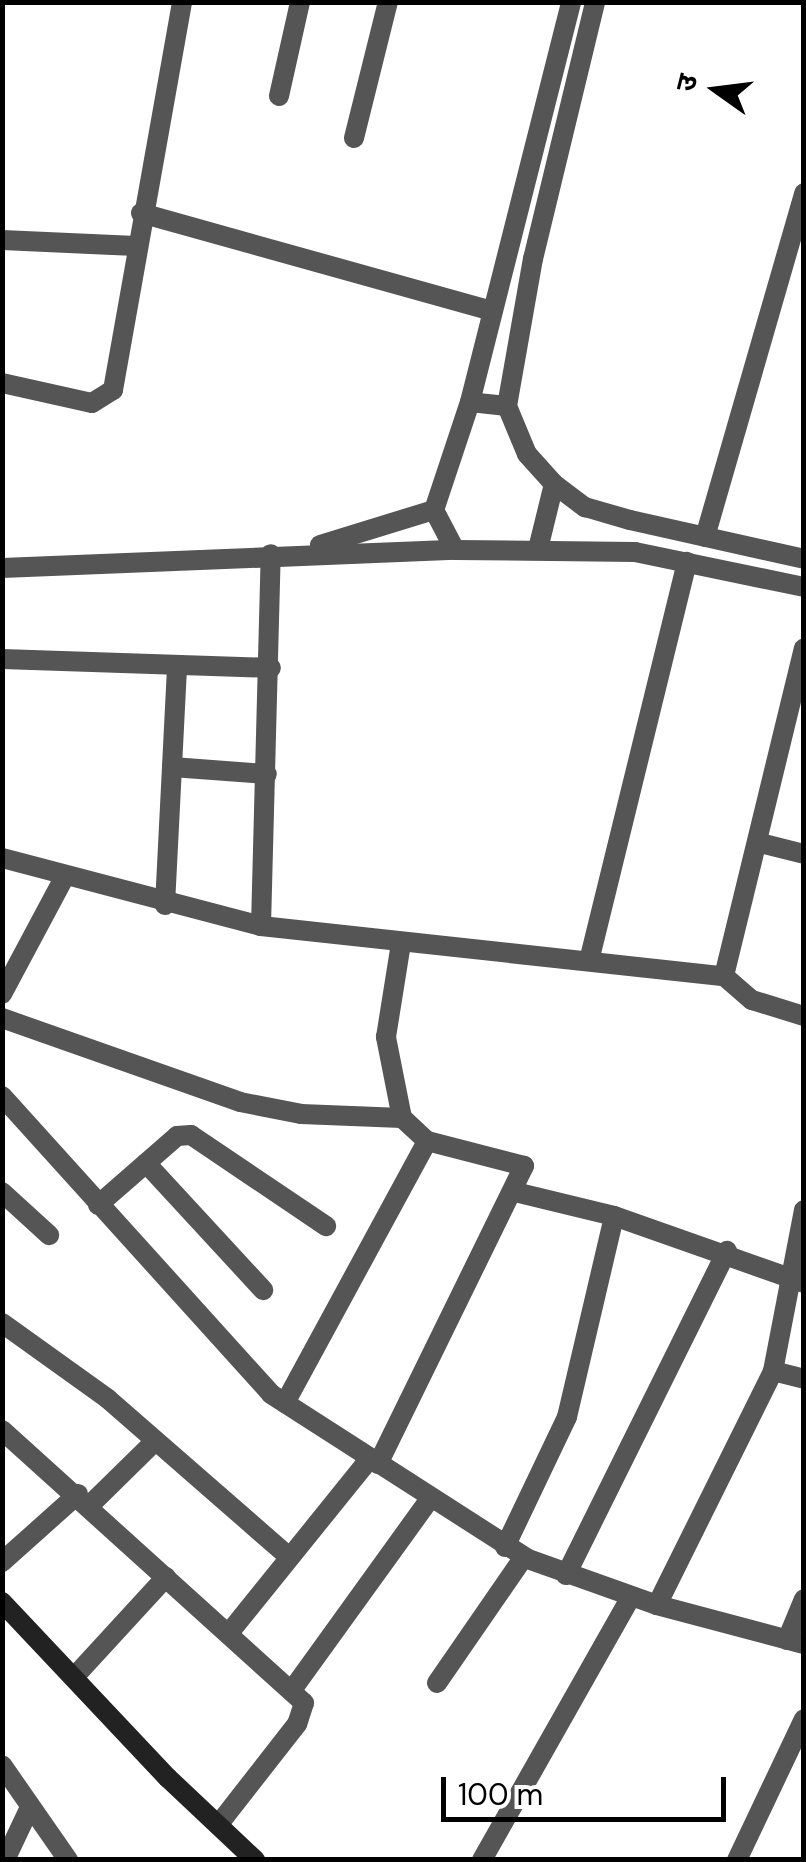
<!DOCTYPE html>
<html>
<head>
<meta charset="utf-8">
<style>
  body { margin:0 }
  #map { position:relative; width:806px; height:1862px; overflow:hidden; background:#fff; font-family:"DM Sans","Noto Sans Devanagari",sans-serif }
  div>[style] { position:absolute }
  .minor>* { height:20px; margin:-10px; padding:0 10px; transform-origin:10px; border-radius:10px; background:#555 }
  .tertiary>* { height:20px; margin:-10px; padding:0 10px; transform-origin:10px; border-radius:10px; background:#555 }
  .secondary>* { height:20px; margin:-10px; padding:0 10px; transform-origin:10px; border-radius:10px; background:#222 }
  span { translate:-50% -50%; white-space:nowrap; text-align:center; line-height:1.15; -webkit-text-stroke:8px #fff; paint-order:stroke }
  .frame { position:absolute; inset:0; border:5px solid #000; pointer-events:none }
  .north { position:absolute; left:666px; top:40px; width:100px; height:100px; -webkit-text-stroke:8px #fff; paint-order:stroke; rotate:284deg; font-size:28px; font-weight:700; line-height:40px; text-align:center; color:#000 }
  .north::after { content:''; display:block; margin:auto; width:35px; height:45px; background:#000; clip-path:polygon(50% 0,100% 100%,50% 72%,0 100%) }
  .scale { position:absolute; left:441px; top:1777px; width:285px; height:45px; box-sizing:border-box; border:5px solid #000; border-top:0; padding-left:12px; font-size:30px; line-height:35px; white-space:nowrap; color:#000; -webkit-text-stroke:8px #fff; paint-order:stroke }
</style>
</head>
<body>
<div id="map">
  <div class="minor">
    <i style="left:279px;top:96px;width:96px;rotate:-77.4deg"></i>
    <i style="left:354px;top:138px;width:140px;rotate:-76deg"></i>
    <i style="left:141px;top:213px;width:365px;rotate:15.6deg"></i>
    <i style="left:2px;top:240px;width:134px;rotate:2.6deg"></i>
    <i style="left:2px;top:383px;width:92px;rotate:12.5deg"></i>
    <i style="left:92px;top:403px;width:25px;rotate:-32deg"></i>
    <i style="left:113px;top:390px;width:394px;rotate:-79.9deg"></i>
    <i style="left:705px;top:537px;width:358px;rotate:-73.9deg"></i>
    <i style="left:2px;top:659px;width:269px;rotate:1.9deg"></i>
    <i style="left:172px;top:767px;width:95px;rotate:4.2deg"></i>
    <i style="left:760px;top:843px;width:45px;rotate:14deg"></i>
    <i style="left:2px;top:858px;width:268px;rotate:14.7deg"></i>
    <i style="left:261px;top:926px;width:466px;rotate:6.2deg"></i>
    <i style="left:724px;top:976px;width:37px;rotate:41deg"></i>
    <i style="left:752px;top:1000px;width:54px;rotate:17.1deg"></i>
    <i style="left:165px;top:905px;width:240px;rotate:-87.1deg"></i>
    <i style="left:261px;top:926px;width:372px;rotate:-88.5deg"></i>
    <i style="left:589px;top:961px;width:411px;rotate:-76.2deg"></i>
    <i style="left:724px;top:976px;width:337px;rotate:-76.3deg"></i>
    <i style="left:2px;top:994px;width:134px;rotate:-61.9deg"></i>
    <i style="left:2px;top:1018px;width:252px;rotate:19.4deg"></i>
    <i style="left:240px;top:1102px;width:62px;rotate:11.1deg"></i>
    <i style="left:301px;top:1114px;width:101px;rotate:2.3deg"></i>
    <i style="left:402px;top:1118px;width:83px;rotate:-101.2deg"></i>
    <i style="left:386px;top:1037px;width:95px;rotate:-80.9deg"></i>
    <i style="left:2px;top:1096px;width:401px;rotate:47.9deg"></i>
    <i style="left:271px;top:1394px;width:305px;rotate:32.7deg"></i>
    <i style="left:528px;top:1559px;width:137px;rotate:19.6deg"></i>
    <i style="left:657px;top:1605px;width:152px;rotate:14.9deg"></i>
    <i style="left:146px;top:1163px;width:173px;rotate:47.3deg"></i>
    <i style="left:2px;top:1192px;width:64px;rotate:42.5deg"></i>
    <i style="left:515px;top:1192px;width:102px;rotate:13.6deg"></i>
    <i style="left:614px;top:1216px;width:201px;rotate:19.4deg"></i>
    <i style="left:98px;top:1205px;width:105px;rotate:-41.1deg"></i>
    <i style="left:177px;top:1136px;width:14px;rotate:-4deg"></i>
    <i style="left:191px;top:1135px;width:163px;rotate:34deg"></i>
    <i style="left:2px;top:1323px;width:130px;rotate:35.6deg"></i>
    <i style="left:108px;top:1399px;width:240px;rotate:41.1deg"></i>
    <i style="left:773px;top:1371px;width:32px;rotate:14deg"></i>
    <i style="left:285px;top:1403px;width:298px;rotate:-61.5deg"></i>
    <i style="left:2px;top:1430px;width:407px;rotate:42.1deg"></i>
    <i style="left:304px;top:1703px;width:22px;rotate:108deg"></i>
    <i style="left:297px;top:1724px;width:128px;rotate:128deg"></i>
    <i style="left:378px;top:1464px;width:332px;rotate:-63.9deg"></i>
    <i style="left:524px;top:1166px;width:100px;rotate:-165.5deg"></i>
    <i style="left:427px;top:1141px;width:34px;rotate:-137deg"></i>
    <i style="left:90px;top:1505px;width:88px;rotate:-44.5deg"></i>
    <i style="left:505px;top:1547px;width:144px;rotate:-64.5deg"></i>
    <i style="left:567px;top:1417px;width:206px;rotate:-76.8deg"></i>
    <i style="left:2px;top:1562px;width:102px;rotate:-41.8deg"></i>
    <i style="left:566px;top:1575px;width:362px;rotate:-63.6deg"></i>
    <i style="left:657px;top:1605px;width:261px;rotate:-63.6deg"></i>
    <i style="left:773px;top:1371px;width:164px;rotate:-79.1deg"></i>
    <i style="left:229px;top:1633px;width:225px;rotate:-51.1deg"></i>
    <i style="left:787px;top:1640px;width:44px;rotate:-67.5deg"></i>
    <i style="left:76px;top:1675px;width:133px;rotate:-47.4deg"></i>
    <i style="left:437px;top:1683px;width:153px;rotate:-55.4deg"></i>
    <i style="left:292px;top:1690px;width:236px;rotate:-54.2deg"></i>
    <i style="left:2px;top:1765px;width:116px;rotate:55.2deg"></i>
    <i style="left:5px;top:1860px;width:59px;rotate:-64.7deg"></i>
    <i style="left:482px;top:1860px;width:302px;rotate:-60.5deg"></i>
    <i style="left:737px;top:1860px;width:156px;rotate:-64.6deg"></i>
  </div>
  <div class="tertiary">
    <i style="left:470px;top:402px;width:413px;rotate:-75.8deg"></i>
    <i style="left:507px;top:406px;width:149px;rotate:-80deg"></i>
    <i style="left:533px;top:259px;width:264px;rotate:-76.4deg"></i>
    <i style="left:554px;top:484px;width:39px;rotate:37deg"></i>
    <i style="left:585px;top:507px;width:47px;rotate:16.1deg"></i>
    <i style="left:630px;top:520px;width:178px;rotate:12.6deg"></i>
    <i style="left:320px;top:545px;width:119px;rotate:-17.1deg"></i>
    <i style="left:538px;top:549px;width:67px;rotate:-76.2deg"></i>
    <i style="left:554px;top:484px;width:40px;rotate:-132deg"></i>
    <i style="left:527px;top:454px;width:52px;rotate:-112.6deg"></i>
    <i style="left:507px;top:406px;width:37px;rotate:-174deg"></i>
    <i style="left:470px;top:402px;width:114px;rotate:108.4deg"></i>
    <i style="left:434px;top:510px;width:45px;rotate:62.3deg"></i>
    <i style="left:455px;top:550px;width:180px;rotate:0.6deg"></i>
    <i style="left:635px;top:552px;width:173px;rotate:11.7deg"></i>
    <i style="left:2px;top:568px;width:453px;rotate:-2.3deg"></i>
  </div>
  <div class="secondary">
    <i style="left:2px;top:1602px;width:242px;rotate:46.7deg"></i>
    <i style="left:168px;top:1778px;width:120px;rotate:43.3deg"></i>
  </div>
  <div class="frame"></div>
  <div class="north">उ</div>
  <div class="scale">100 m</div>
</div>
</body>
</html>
